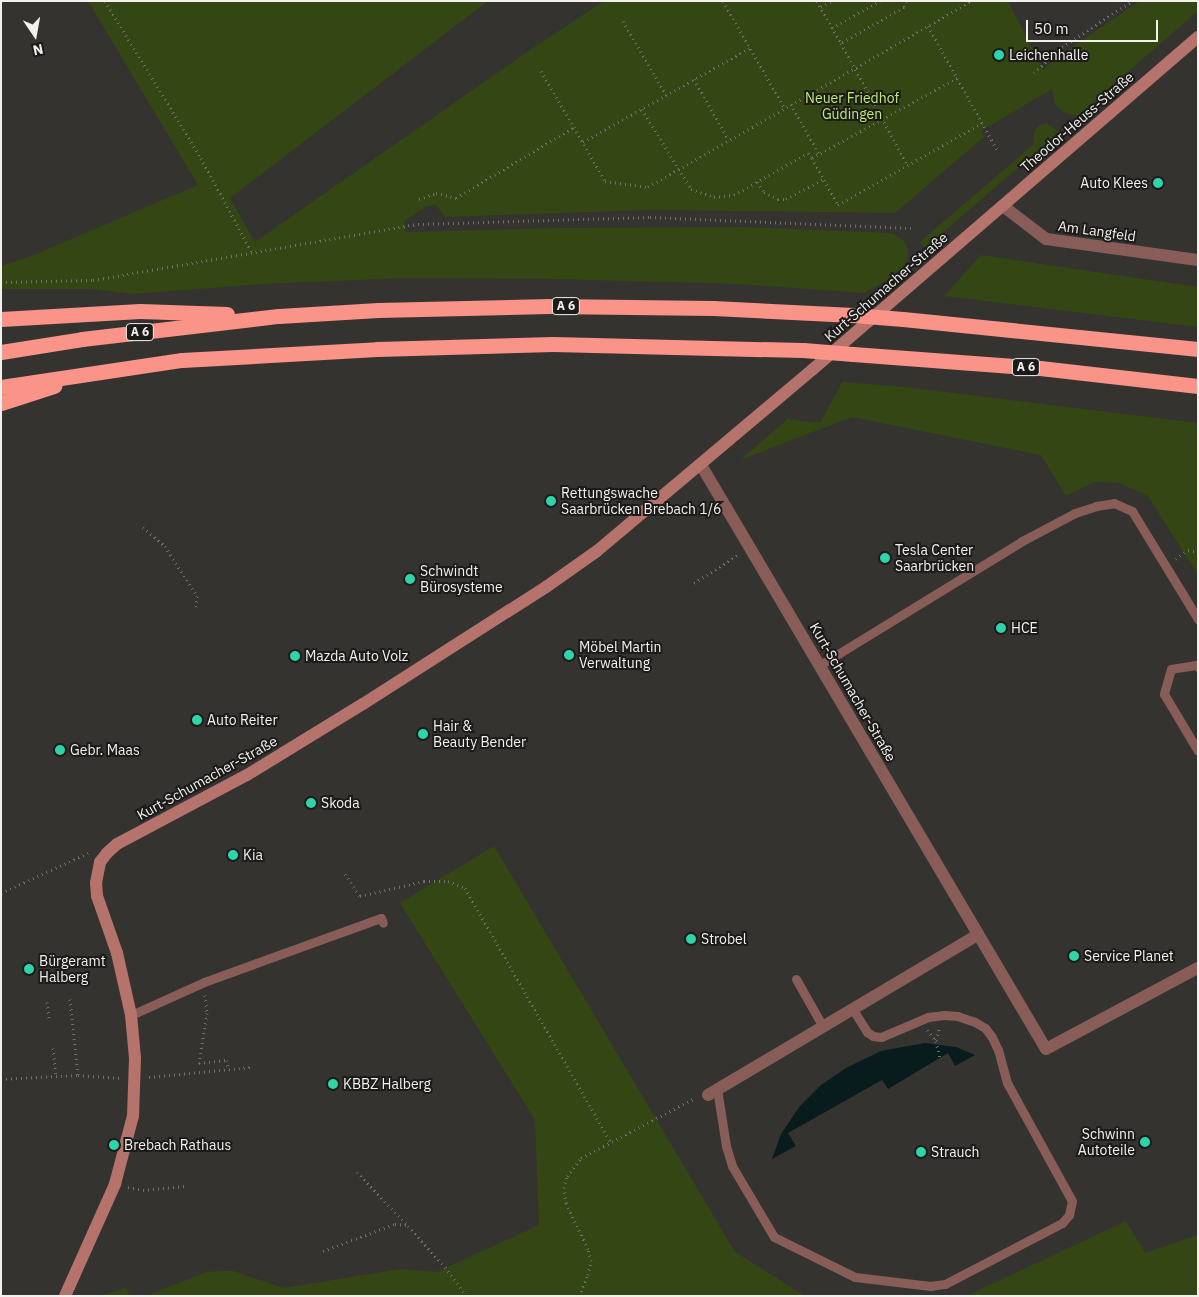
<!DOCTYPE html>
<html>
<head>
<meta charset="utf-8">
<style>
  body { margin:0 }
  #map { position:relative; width:1199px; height:1297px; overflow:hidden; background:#35332f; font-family:"IBM Plex Sans",sans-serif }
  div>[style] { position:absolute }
  .green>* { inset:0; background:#344613 }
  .water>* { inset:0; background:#081b1d }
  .path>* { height:3px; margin-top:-1.5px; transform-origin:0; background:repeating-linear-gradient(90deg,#706f6b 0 1px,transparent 0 5px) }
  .lane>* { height:9px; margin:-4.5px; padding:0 4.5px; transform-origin:4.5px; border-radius:4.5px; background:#885d58 }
  .street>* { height:12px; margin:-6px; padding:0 6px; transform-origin:6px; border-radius:6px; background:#885d58 }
  .secondary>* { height:12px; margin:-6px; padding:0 6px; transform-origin:6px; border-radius:6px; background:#b6736c }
  .highway>* { height:15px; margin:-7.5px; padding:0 7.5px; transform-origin:7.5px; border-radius:7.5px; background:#fa9388 }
  .highway-bridge>* { height:15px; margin:-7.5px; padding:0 7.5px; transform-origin:7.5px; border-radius:7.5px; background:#fa9388 }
  .dots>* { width:14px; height:14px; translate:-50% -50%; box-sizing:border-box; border:2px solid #1c1b19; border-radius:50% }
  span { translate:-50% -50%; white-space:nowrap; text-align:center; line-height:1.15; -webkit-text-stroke:4px #1c1b19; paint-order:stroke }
  .shield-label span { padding:1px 4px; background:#1c1b19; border:1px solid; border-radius:4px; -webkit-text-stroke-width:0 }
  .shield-label { font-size:12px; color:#f2f1ef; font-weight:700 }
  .poi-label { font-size:14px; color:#f2f1ef }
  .left { translate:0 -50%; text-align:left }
  .right { translate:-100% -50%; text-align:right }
  .park-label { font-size:14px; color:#beeb73 }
  .street-label { font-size:14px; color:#f2f1ef }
  .frame { position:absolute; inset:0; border:2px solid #f2f1ef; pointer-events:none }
  .north { position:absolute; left:10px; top:10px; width:50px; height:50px; -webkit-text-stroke:4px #1c1b19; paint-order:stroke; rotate:168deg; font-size:14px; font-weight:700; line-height:20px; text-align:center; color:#f2f1ef }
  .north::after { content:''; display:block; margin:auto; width:18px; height:22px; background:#f2f1ef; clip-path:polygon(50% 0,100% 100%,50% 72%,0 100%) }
  .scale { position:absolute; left:1026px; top:20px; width:132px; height:22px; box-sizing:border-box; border:2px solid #f2f1ef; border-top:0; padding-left:6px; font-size:15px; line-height:18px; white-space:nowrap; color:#f2f1ef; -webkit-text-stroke:4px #1c1b19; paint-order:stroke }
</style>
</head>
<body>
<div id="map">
  <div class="green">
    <i style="clip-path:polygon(88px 1px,488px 1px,230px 198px,255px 242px,530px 50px,604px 1px,1008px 1px,1043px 70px,1059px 56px,1140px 1px,1198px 1px,1198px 11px,1077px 116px,1063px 112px,1055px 105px,1052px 89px,981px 131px,984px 137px,895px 213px,650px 210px,445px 217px,435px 204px,424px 208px,404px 221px,406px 232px,557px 228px,742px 227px,892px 233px,904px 241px,908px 249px,908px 256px,904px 266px,889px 279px,864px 293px,739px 284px,552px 279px,407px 278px,261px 284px,133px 294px,93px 289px,1px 289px,1px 266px,29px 257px,198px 185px)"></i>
    <i style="clip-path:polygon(1047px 123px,1059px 132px,925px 248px,920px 242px,1034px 144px,1033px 137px,1036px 129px,1040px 125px)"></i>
    <i style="clip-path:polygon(981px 255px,1198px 287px,1198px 327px,944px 296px)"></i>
    <i style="clip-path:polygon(842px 382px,905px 387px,1198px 423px,1198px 575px,1148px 496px,1119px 483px,1095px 482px,1066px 496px,1041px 455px,852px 417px,740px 460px,788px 419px,820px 423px)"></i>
    <i style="clip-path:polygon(494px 846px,735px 1252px,805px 1296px,146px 1296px,207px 1272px,220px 1271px,233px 1271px,284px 1288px,400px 1269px,437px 1272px,539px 1225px,535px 1120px,400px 903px)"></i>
    <i style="clip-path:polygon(1126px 1221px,1145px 1253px,1198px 1235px,1198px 1296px,966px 1296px)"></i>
    <i style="clip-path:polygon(126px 1288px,130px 1296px,99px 1296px)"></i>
  </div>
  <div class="water">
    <i style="clip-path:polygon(925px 1043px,956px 1047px,975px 1055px,955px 1066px,948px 1053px,888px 1089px,882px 1080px,788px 1133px,796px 1146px,772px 1159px,781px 1134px,800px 1106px,821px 1085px,846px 1068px,881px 1051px)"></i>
  </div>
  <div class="path">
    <i style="left:105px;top:1px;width:184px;rotate:58.6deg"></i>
    <i style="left:201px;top:158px;width:106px;rotate:61.7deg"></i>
    <i style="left:723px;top:1px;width:122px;rotate:60.1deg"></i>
    <i style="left:817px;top:1px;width:48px;rotate:60.3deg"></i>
    <i style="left:906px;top:1px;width:6px;rotate:108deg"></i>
    <i style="left:904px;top:7px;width:73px;rotate:150.3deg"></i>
    <i style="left:841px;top:43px;width:138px;rotate:61.4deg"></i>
    <i style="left:821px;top:7px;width:13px;rotate:-29deg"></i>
    <i style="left:623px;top:21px;width:86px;rotate:59.8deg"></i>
    <i style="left:928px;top:26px;width:144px;rotate:60.9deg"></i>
    <i style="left:832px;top:28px;width:55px;rotate:-29.4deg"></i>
    <i style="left:541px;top:71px;width:65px;rotate:59.5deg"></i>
    <i style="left:1034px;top:73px;width:38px;rotate:-43deg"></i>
    <i style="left:1062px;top:47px;width:84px;rotate:-33.3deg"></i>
    <i style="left:694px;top:79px;width:69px;rotate:60.5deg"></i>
    <i style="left:791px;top:104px;width:57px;rotate:60.8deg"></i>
    <i style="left:642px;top:109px;width:94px;rotate:58.5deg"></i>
    <i style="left:691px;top:189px;width:24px;rotate:19deg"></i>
    <i style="left:714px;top:197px;width:20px;rotate:-6deg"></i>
    <i style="left:734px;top:195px;width:85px;rotate:-29.6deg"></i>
    <i style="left:808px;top:153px;width:6px;rotate:51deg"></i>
    <i style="left:812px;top:158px;width:166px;rotate:-28.9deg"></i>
    <i style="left:583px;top:142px;width:192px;rotate:-29.4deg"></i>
    <i style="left:812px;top:158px;width:54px;rotate:61deg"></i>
    <i style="left:838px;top:205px;width:166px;rotate:-29.7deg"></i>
    <i style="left:757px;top:182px;width:12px;rotate:55deg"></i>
    <i style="left:764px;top:192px;width:16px;rotate:27deg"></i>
    <i style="left:778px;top:199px;width:8px"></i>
    <i style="left:786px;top:199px;width:43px;rotate:-27.8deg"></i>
    <i style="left:419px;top:199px;width:18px;rotate:-19deg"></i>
    <i style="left:436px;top:193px;width:21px;rotate:14deg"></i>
    <i style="left:456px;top:198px;width:138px;rotate:-31deg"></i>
    <i style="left:574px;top:127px;width:62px;rotate:60.1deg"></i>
    <i style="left:605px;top:181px;width:43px;rotate:7.9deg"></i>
    <i style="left:648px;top:187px;width:373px;rotate:-29.9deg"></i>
    <i style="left:1px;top:282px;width:92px;rotate:-1.2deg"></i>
    <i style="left:93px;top:280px;width:330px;rotate:-9.8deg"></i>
    <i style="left:418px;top:224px;width:232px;rotate:-1.7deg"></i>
    <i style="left:650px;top:217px;width:261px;rotate:2.4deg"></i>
    <i style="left:143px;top:527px;width:29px;rotate:41deg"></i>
    <i style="left:165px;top:546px;width:59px;rotate:57.4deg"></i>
    <i style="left:197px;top:596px;width:11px;rotate:95deg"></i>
    <i style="left:1176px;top:559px;width:15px;rotate:-37deg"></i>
    <i style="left:1188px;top:550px;width:10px;rotate:11deg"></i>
    <i style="left:694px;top:583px;width:52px;rotate:-32.5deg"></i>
    <i style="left:345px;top:874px;width:27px;rotate:56deg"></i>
    <i style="left:360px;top:896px;width:66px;rotate:-13.2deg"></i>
    <i style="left:424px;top:881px;width:24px"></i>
    <i style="left:448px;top:881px;width:18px;rotate:22deg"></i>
    <i style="left:465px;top:888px;width:294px;rotate:60.2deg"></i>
    <i style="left:1px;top:893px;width:96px;rotate:-24.7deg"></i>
    <i style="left:205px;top:995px;width:18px;rotate:84deg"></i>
    <i style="left:207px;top:1013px;width:51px;rotate:99.1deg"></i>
    <i style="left:199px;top:1063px;width:28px;rotate:-6deg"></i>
    <i style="left:227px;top:1060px;width:10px;rotate:84deg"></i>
    <i style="left:70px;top:999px;width:76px;rotate:84deg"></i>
    <i style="left:47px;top:1002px;width:17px;rotate:83deg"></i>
    <i style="left:927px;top:1030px;width:14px;rotate:51deg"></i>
    <i style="left:936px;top:1041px;width:17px;rotate:77deg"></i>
    <i style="left:936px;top:1040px;width:14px;rotate:-73deg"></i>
    <i style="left:53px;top:1048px;width:28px;rotate:84deg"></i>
    <i style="left:149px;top:1077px;width:104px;rotate:-5.5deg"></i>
    <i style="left:1px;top:1079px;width:77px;rotate:-3deg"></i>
    <i style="left:78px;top:1075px;width:42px;rotate:4.1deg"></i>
    <i style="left:357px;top:1172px;width:74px;rotate:46.6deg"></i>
    <i style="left:408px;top:1226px;width:55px;rotate:47.9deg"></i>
    <i style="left:445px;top:1267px;width:36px;rotate:54deg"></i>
    <i style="left:128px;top:1187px;width:15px;rotate:11deg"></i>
    <i style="left:143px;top:1190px;width:42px;rotate:-5.4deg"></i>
    <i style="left:323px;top:1251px;width:77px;rotate:-20.6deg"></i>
    <i style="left:395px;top:1224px;width:13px;rotate:4deg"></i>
    <i style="left:579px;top:1296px;width:23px;rotate:-67deg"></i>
    <i style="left:588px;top:1275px;width:14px;rotate:-78deg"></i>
    <i style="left:591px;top:1261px;width:12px;rotate:-104deg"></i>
    <i style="left:588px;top:1249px;width:51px;rotate:-115.6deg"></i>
    <i style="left:566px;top:1203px;width:15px;rotate:-98deg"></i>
    <i style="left:564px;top:1188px;width:12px;rotate:-76deg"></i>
    <i style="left:567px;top:1176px;width:23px;rotate:-52deg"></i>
    <i style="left:581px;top:1158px;width:129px;rotate:-27.8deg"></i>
  </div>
  <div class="lane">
    <i style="left:820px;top:665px;width:237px;rotate:-31.5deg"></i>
    <i style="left:1022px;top:541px;width:60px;rotate:-27.8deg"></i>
    <i style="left:1075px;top:513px;width:22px;rotate:-18deg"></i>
    <i style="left:1096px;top:506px;width:18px;rotate:-9deg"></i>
    <i style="left:1114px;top:503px;width:20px;rotate:24deg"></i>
    <i style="left:1132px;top:511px;width:127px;rotate:58.6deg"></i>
    <i style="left:1198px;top:667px;width:3px;rotate:-135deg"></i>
    <i style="left:1196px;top:665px;width:25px;rotate:171deg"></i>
    <i style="left:1171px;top:669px;width:26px;rotate:106deg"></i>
    <i style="left:1164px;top:694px;width:66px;rotate:59.2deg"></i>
    <i style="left:796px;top:979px;width:53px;rotate:60.5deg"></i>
    <i style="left:131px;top:1015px;width:80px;rotate:-24.3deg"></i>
    <i style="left:204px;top:982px;width:188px;rotate:-19.9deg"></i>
    <i style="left:381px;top:918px;width:5px;rotate:68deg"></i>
    <i style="left:717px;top:1089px;width:58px;rotate:81deg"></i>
    <i style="left:726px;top:1146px;width:21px;rotate:73deg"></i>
    <i style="left:732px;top:1166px;width:82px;rotate:59.4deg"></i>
    <i style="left:774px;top:1237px;width:90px;rotate:26.3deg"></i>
    <i style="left:855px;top:1277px;width:76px;rotate:6.8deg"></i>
    <i style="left:930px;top:1286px;width:15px;rotate:-8deg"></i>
    <i style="left:945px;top:1284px;width:132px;rotate:-27.5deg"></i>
    <i style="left:1062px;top:1223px;width:11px;rotate:-49deg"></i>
    <i style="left:1069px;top:1215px;width:14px;rotate:-78deg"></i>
    <i style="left:1072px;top:1201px;width:135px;rotate:-118.8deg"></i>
    <i style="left:1007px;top:1083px;width:34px;rotate:-105deg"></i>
    <i style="left:998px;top:1050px;width:14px;rotate:-115deg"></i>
    <i style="left:992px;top:1037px;width:11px;rotate:-128deg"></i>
    <i style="left:985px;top:1028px;width:12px;rotate:-149deg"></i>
    <i style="left:975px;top:1022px;width:18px;rotate:-161deg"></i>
    <i style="left:958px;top:1016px;width:14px;rotate:-176deg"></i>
    <i style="left:944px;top:1015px;width:16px;rotate:173deg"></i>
    <i style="left:928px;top:1017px;width:51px;rotate:156.9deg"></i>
    <i style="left:881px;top:1037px;width:8px;rotate:-173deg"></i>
    <i style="left:873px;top:1036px;width:7px;rotate:-146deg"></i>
    <i style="left:867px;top:1032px;width:28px;rotate:-122deg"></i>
  </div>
  <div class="street">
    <i style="left:1003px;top:206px;width:54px;rotate:37.5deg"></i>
    <i style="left:1046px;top:239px;width:153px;rotate:7.9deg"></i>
    <i style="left:701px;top:465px;width:678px;rotate:59.43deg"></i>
    <i style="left:1046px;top:1049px;width:172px;rotate:-28.1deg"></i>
    <i style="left:708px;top:1095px;width:314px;rotate:-30.7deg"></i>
  </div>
  <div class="secondary">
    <i style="left:65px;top:1296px;width:123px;rotate:-65.9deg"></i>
    <i style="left:115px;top:1184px;width:70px;rotate:-75.2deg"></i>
    <i style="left:133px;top:1116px;width:58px;rotate:-88deg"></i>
    <i style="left:135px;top:1058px;width:43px;rotate:-95.3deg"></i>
    <i style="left:131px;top:1015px;width:64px;rotate:-102.7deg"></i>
    <i style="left:117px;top:953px;width:60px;rotate:-109.3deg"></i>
    <i style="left:97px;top:896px;width:13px;rotate:-94deg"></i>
    <i style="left:96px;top:883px;width:21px;rotate:-79deg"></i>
    <i style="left:100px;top:862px;width:11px;rotate:-52deg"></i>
    <i style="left:107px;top:853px;width:13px;rotate:-42deg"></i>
    <i style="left:117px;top:844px;width:147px;rotate:-28deg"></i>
    <i style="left:247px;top:775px;width:136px;rotate:-31.5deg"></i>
    <i style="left:363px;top:704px;width:217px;rotate:-32.6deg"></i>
    <i style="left:546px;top:587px;width:62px;rotate:-35.2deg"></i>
    <i style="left:597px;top:551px;width:281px;rotate:-40.1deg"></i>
    <i style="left:812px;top:370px;width:510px;rotate:-40.78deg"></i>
  </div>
  <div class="highway">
    <i style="left:1px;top:319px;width:139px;rotate:-3.3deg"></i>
    <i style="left:140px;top:311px;width:87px;rotate:2deg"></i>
    <i style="left:903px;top:319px;width:297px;rotate:5.8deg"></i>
    <i style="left:1px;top:352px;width:82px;rotate:-9.1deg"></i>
    <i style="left:82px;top:339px;width:198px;rotate:-6.7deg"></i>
    <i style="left:279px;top:316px;width:99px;rotate:-3.5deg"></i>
    <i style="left:378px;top:310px;width:171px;rotate:-1.3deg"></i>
    <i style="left:549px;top:306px;width:164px;rotate:0.7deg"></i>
    <i style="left:713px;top:308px;width:140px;rotate:2.9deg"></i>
    <i style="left:853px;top:354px;width:188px;rotate:4.3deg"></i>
    <i style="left:1040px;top:368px;width:159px;rotate:6.5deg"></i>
    <i style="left:1px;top:387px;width:183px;rotate:-8.5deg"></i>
    <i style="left:182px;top:360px;width:195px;rotate:-3.2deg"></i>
    <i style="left:377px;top:349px;width:176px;rotate:-1.6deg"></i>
    <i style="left:553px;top:344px;width:250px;rotate:1.4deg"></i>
    <i style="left:1px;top:403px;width:56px;rotate:-17.8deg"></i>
  </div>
  <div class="highway-bridge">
    <i style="left:853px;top:315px;width:50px;rotate:4.6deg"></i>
    <i style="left:803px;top:350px;width:50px;rotate:4.6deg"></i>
  </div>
  <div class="dots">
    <i style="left:999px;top:55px;background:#2ed4aa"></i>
    <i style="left:1158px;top:183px;background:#2ed4aa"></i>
    <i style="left:551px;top:501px;background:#2ed4aa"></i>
    <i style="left:885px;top:558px;background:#2ed4aa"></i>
    <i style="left:410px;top:579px;background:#2ed4aa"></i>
    <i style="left:1001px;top:628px;background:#2ed4aa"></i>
    <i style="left:569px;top:655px;background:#2ed4aa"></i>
    <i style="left:295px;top:656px;background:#2ed4aa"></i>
    <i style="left:197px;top:720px;background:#2ed4aa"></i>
    <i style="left:423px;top:734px;background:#2ed4aa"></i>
    <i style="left:60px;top:750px;background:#2ed4aa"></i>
    <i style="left:311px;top:803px;background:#2ed4aa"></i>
    <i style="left:233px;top:855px;background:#2ed4aa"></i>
    <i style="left:691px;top:939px;background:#2ed4aa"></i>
    <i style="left:1074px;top:956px;background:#2ed4aa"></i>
    <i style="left:29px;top:969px;background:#2ed4aa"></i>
    <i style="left:333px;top:1084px;background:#2ed4aa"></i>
    <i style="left:1145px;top:1142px;background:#2ed4aa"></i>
    <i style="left:114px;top:1145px;background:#2ed4aa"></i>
    <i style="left:921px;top:1152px;background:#2ed4aa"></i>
  </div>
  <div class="shield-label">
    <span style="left:566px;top:306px">A 6</span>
    <span style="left:140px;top:332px">A 6</span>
    <span style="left:1026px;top:367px">A 6</span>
  </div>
  <div class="poi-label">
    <span class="left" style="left:1009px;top:55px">Leichenhalle</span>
    <span class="right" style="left:1148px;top:183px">Auto Klees</span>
    <span class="left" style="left:561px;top:501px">Rettungswache<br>Saarbrücken Brebach 1/6</span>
    <span class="left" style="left:895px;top:558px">Tesla Center<br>Saarbrücken</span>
    <span class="left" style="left:420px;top:579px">Schwindt<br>Bürosysteme</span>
    <span class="left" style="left:1011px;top:628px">HCE</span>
    <span class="left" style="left:579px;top:655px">Möbel Martin<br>Verwaltung</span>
    <span class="left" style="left:305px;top:656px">Mazda Auto Volz</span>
    <span class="left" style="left:207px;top:720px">Auto Reiter</span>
    <span class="left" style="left:433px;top:734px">Hair &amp;<br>Beauty Bender</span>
    <span class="left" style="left:70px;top:750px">Gebr. Maas</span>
    <span class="left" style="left:321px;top:803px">Skoda</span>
    <span class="left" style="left:243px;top:855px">Kia</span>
    <span class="left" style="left:701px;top:939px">Strobel</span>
    <span class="left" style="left:1084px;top:956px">Service Planet</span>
    <span class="left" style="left:39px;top:969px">Bürgeramt<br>Halberg</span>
    <span class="left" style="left:343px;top:1084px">KBBZ Halberg</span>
    <span class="right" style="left:1135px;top:1142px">Schwinn<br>Autoteile</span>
    <span class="left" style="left:124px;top:1145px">Brebach Rathaus</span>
    <span class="left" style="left:931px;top:1152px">Strauch</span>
  </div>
  <div class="park-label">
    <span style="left:852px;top:106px">Neuer Friedhof<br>Güdingen</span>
  </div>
  <div class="street-label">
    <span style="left:1077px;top:122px;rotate:-41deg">Theodor-Heuss-Straße</span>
    <span style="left:1097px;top:231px;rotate:8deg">Am Langfeld</span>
    <span style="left:886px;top:287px;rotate:-41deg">Kurt-Schumacher-Straße</span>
    <span style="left:853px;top:692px;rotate:60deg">Kurt-Schumacher-Straße</span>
    <span style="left:207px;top:778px;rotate:-29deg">Kurt-Schumacher-Straße</span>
  </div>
  <div class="frame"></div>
  <div class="north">N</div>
  <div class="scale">50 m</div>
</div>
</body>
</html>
